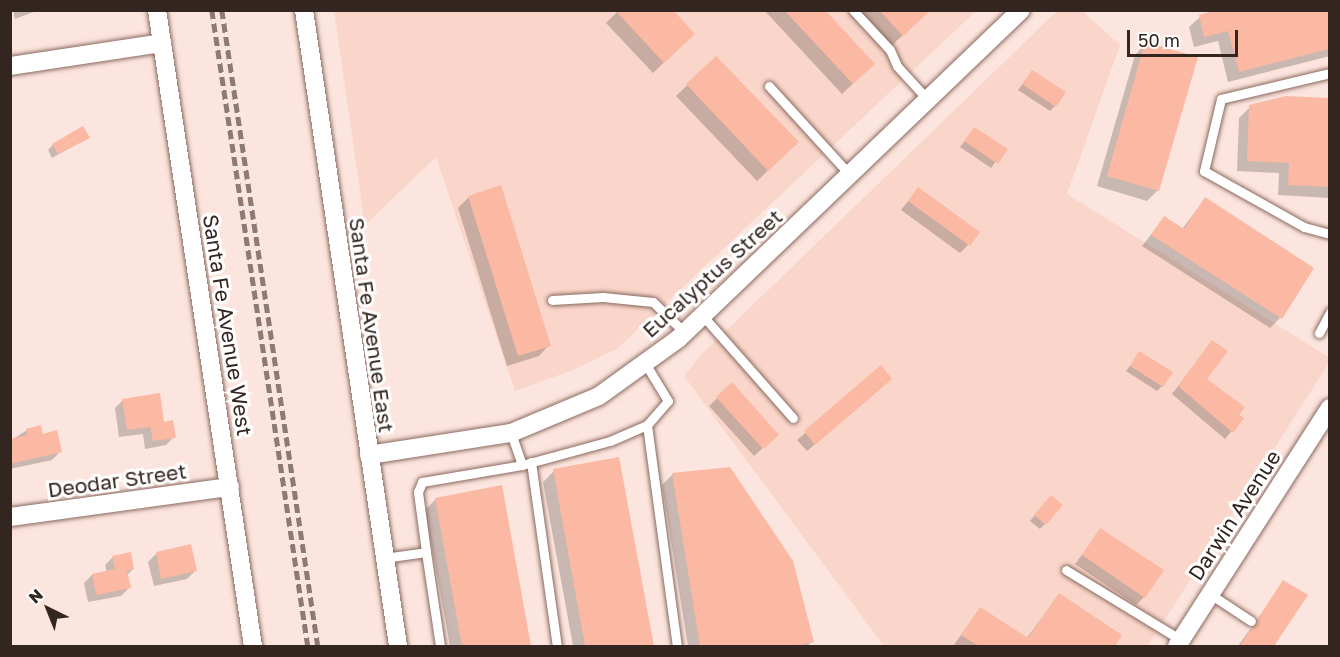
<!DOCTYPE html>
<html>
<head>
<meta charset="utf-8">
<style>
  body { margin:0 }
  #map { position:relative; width:1340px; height:657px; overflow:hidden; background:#fce5de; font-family:"Golos Text",sans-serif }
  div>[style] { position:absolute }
  .built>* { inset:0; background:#fad6ca }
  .shadow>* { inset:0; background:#0003 }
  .building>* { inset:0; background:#fbb8a2 }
  .roads { filter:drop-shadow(0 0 2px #8a695f) drop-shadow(0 0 2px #8a695f) }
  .service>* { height:9px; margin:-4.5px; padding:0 4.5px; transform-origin:4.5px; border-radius:4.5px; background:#fff }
  .minor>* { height:18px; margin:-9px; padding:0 9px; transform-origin:9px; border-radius:9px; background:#fff }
  .rail>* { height:4.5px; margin-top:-2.25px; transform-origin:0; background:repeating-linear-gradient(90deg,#8c7a74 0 9px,transparent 0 13.5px) }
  span { translate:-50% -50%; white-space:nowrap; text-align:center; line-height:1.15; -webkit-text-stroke:6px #fff; paint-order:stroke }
  .street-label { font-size:21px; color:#332520 }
  .frame { position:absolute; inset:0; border:12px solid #332520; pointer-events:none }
  .north { position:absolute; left:18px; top:579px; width:60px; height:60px; -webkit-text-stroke:4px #fff; paint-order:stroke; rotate:317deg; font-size:16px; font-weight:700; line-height:24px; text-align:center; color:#332520 }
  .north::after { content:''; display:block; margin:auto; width:21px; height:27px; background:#332520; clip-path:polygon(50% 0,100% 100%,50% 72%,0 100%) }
  .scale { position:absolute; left:1127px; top:30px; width:111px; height:27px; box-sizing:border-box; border:3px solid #332520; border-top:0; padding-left:8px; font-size:18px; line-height:21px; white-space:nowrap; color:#332520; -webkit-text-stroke:4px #fff; paint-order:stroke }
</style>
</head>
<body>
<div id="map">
  <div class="built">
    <i style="clip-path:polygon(1058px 10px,1082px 11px,1120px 45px,1067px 194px,1330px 358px,1329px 363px,1148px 646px,884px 646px,684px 376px,702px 354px)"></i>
    <i style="clip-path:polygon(334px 11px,976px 11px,617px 349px,573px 370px,515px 391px,436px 157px,365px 225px)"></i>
  </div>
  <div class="shadow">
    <i style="clip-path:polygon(13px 10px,39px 10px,15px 19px)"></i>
    <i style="clip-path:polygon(619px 10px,682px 45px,653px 73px,606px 23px)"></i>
    <i style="clip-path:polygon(764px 10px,823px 10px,862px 75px,842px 94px)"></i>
    <i style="clip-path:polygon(859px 10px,917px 10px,912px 27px,891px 46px)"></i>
    <i style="clip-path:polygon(1223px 10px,1330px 10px,1330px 56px,1228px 82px,1218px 41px,1194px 47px,1189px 27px,1200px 17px)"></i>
    <i style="clip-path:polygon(1145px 44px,1158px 190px,1147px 201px,1097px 186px,1135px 55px)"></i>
    <i style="clip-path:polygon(716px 58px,797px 142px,757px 181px,676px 96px)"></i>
    <i style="clip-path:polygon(1032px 72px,1055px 106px,1050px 111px,1018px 90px)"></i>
    <i style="clip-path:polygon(1286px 97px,1330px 99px,1330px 198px,1278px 195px,1279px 173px,1237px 171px,1239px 118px,1250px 107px)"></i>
    <i style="clip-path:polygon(974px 129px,1005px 149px,991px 168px,960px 147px)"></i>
    <i style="clip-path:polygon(88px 138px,52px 158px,48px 150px,53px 145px)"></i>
    <i style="clip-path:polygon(918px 189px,968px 245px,960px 253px,901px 210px)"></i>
    <i style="clip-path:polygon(469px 197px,549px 345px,539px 356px,507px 366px,458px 208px)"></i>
    <i style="clip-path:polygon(1205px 199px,1280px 318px,1270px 328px,1142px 246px,1164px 218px,1182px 229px)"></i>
    <i style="clip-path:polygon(1212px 341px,1205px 380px,1242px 419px,1225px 439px,1172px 394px)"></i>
    <i style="clip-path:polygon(1140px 353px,1162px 386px,1157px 391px,1126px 371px)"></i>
    <i style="clip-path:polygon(881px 368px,882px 387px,807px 451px,797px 440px)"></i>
    <i style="clip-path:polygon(732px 384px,769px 442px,754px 456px,709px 406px)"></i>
    <i style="clip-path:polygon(123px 400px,174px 437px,166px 445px,145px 449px,143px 434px,119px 437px,115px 408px)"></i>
    <i style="clip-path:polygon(27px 430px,42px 435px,60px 452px,52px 460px,10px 469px,10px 441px)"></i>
    <i style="clip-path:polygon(618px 459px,653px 646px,573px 646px,543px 482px,554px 471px)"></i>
    <i style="clip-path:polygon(673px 474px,812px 642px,807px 646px,688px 646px,662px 485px)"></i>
    <i style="clip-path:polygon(501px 487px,530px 646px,450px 646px,425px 510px,436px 499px)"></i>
    <i style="clip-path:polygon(1046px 502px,1045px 524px,1040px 529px,1030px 521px)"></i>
    <i style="clip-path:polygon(1101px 530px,1144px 597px,1136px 605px,1075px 564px)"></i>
    <i style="clip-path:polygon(190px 546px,195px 571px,187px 579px,154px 586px,148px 562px,156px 554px)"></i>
    <i style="clip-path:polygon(113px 557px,133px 569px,127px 575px,129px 588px,121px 596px,88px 602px,84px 583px,92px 575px,107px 572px,105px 565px)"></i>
    <i style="clip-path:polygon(1284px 582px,1306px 596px,1272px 646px,1238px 646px)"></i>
    <i style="clip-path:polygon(1059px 595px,1120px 636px,1113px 646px,953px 646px,980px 609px,1026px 639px)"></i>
  </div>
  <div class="building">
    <i style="clip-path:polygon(615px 10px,673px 10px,695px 34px,664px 63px)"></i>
    <i style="clip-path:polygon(784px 10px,825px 10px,875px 64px,853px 84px)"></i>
    <i style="clip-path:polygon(879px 10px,931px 10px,903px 36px)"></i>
    <i style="clip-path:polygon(1217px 10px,1329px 10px,1329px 49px,1239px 72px,1228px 31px,1204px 37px,1199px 15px)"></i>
    <i style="clip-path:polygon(1145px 42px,1198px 57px,1159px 191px,1107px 176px)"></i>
    <i style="clip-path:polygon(716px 56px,799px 142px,768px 171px,686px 84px)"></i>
    <i style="clip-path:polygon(1032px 70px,1066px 92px,1056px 107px,1022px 84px)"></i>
    <i style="clip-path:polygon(1286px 96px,1329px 98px,1329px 187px,1288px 185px,1289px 163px,1247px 161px,1249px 105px)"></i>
    <i style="clip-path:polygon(83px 126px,90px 138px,58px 154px,52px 144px)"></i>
    <i style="clip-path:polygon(974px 127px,1008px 149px,998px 164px,964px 141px)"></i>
    <i style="clip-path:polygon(501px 185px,551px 346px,518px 356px,468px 196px)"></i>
    <i style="clip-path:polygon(918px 187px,980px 232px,970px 246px,908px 201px)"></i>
    <i style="clip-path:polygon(1205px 197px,1314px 268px,1282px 319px,1151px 235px,1164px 216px,1184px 229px)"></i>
    <i style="clip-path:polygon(1212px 340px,1228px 351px,1207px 379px,1245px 407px,1239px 415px,1244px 418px,1233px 433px,1178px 386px)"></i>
    <i style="clip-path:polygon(1139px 351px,1173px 372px,1163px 387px,1130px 366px)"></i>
    <i style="clip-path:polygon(881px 365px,892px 379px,815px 445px,804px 431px)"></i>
    <i style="clip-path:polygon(732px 382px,779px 435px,763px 449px,716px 397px)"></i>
    <i style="clip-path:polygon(160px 393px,164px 422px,173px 420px,176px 438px,153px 441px,150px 427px,127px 430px,122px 399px)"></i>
    <i style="clip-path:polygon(41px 425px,43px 434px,57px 430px,62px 452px,10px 464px,10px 439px,27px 435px,26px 429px)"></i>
    <i style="clip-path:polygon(619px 457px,654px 646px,585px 646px,553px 469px)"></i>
    <i style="clip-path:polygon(730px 467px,793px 561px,814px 642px,793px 646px,700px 646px,672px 473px)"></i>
    <i style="clip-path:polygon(502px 485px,531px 646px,462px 646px,435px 498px)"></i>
    <i style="clip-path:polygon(1051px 495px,1063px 505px,1046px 525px,1034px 515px)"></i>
    <i style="clip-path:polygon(1100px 528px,1164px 570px,1145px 598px,1082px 555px)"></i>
    <i style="clip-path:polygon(191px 544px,197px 571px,161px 579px,156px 552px)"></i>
    <i style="clip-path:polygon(131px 552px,134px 569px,127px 571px,131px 588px,96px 595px,92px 574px,115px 569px,112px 556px)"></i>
    <i style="clip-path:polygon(1283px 580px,1308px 595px,1274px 646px,1240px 646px)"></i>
    <i style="clip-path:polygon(1059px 593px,1122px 635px,1115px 646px,978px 646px,961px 635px,980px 607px,1028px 638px)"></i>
  </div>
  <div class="roads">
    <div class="service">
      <i style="left:853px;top:10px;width:54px;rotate:47.2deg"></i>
      <i style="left:890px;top:50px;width:17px;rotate:66deg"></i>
      <i style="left:897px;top:66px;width:46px;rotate:47.6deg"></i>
      <i style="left:1330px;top:73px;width:112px;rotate:166.6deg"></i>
      <i style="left:1221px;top:99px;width:74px;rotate:103.3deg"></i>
      <i style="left:1204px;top:171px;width:115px;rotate:29.2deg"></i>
      <i style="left:1304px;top:227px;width:27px;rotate:15deg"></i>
      <i style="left:769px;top:86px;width:120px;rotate:47.7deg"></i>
      <i style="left:552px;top:300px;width:51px;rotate:-3.4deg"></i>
      <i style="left:603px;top:297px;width:50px;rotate:5.7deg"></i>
      <i style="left:653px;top:302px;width:45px;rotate:44.1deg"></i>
      <i style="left:703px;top:316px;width:136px;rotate:48.6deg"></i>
      <i style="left:1319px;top:333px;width:24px;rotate:-62deg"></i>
      <i style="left:647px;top:425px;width:223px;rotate:82.3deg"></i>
      <i style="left:511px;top:433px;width:34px;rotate:71deg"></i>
      <i style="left:522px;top:465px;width:91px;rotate:-15.3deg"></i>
      <i style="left:610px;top:441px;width:40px;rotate:-23.4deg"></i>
      <i style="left:647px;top:425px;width:32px;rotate:-49deg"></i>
      <i style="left:668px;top:401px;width:44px;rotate:-121.2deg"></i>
      <i style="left:531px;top:462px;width:186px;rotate:82deg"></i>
      <i style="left:426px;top:552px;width:61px;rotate:-97.6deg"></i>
      <i style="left:418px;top:492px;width:11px;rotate:-68deg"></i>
      <i style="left:422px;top:482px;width:101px;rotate:-9.6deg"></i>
      <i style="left:384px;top:558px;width:42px;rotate:-8.1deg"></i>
      <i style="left:426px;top:552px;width:95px;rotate:81.5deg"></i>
      <i style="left:1066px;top:570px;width:135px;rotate:31.3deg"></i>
      <i style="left:1210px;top:594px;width:49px;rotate:33.4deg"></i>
    </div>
    <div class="minor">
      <i style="left:157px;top:10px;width:643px;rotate:81.42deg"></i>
      <i style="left:304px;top:10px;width:643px;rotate:81.59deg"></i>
      <i style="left:10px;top:66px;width:154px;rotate:-8.6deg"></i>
      <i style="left:369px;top:455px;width:144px;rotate:-8.8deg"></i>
      <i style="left:511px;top:433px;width:95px;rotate:-22.8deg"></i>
      <i style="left:599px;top:396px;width:97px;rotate:-35.8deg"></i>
      <i style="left:678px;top:339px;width:475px;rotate:-43.8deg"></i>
      <i style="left:10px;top:517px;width:222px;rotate:-7.8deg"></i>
      <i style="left:1177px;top:646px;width:283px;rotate:-57.3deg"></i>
    </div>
  </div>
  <div class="rail">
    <i style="left:212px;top:10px;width:643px;rotate:81.42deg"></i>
    <i style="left:222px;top:10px;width:643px;rotate:81.42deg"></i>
  </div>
  <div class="street-label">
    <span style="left:712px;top:273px;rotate:-42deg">Eucalyptus Street</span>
    <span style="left:228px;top:325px;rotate:81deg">Santa Fe Avenue West</span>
    <span style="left:372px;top:325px;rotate:82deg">Santa Fe Avenue East</span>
    <span style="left:117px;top:480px;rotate:-8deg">Deodar Street</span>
    <span style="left:1234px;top:515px;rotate:-57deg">Darwin Avenue</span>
  </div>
  <div class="frame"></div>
  <div class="north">N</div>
  <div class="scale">50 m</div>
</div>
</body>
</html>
